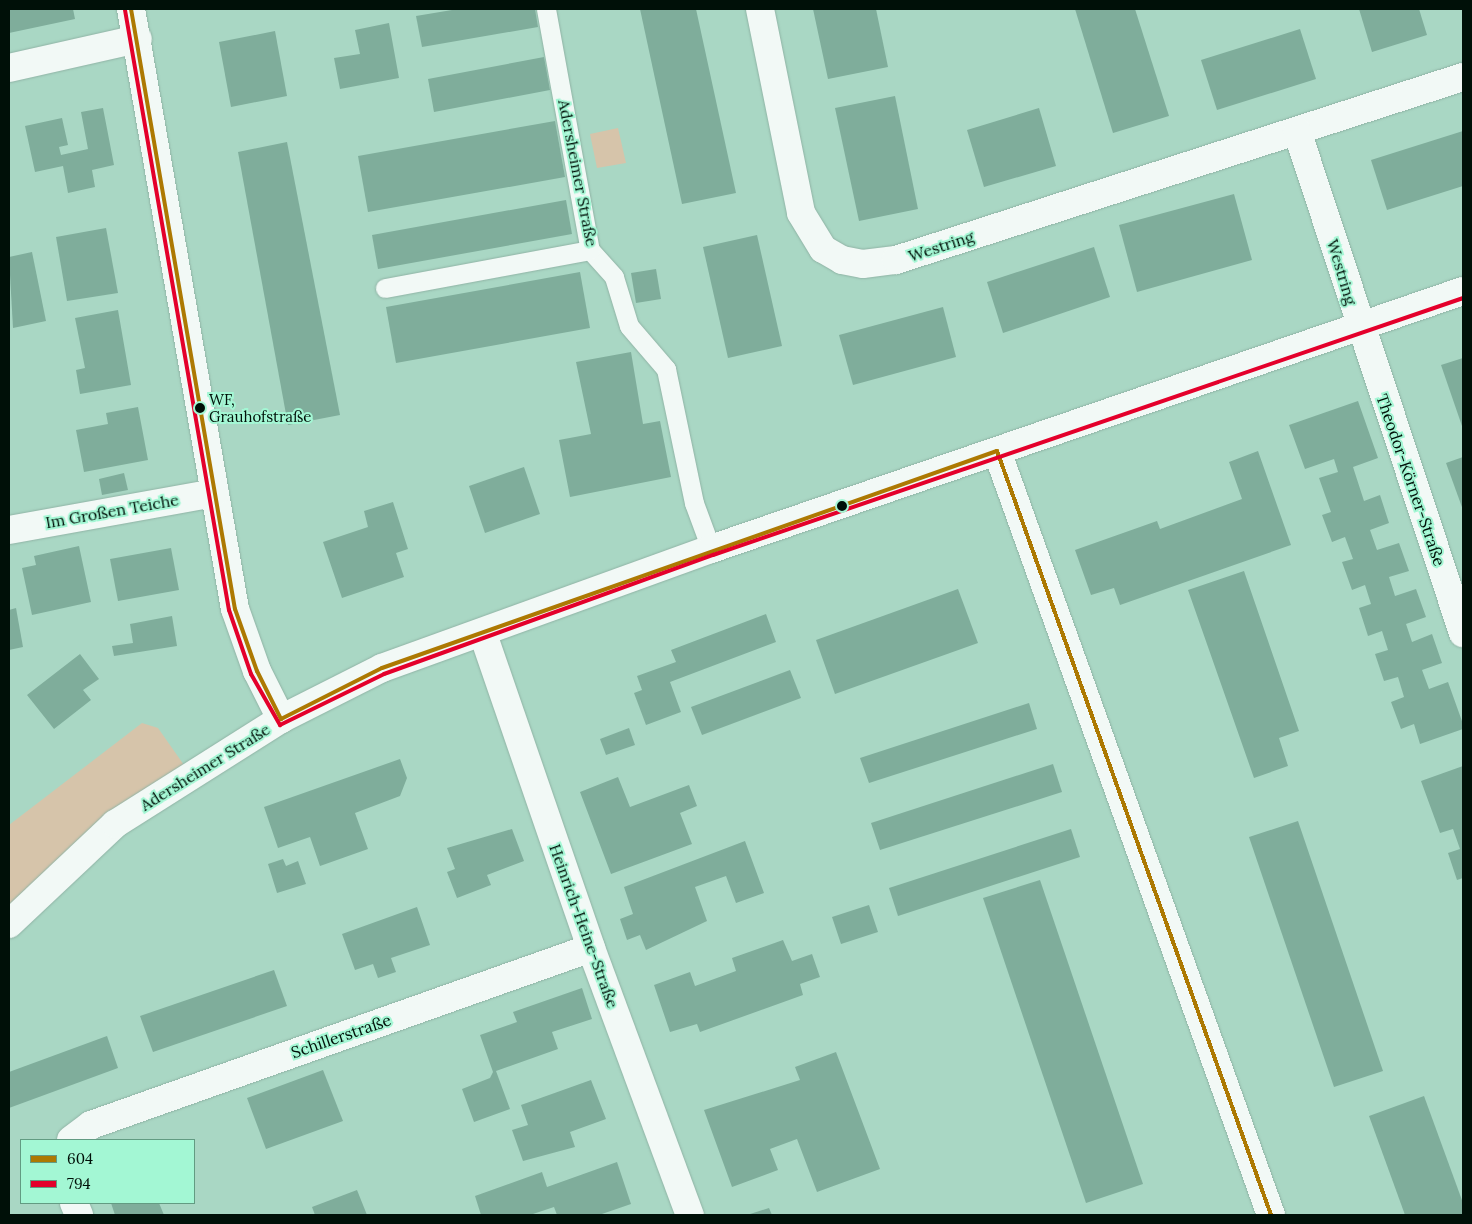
<!DOCTYPE html>
<html>
<head>
<meta charset="utf-8">
<style>
  body { margin:0 }
  #map { position:relative; width:1472px; height:1224px; overflow:hidden; background:#a9d7c4; font-family:Lora,serif }
  div>[style] { position:absolute }
  .green>* { inset:0; background:#d6c4aa }
  .building>* { inset:0; background:#7fad9b }
  .roads { filter:drop-shadow(0 0 1px #90b3a5) drop-shadow(0 0 1px #90b3a5) }
  .lane>* { height:19px; margin:-9.5px; padding:0 9.5px; transform-origin:9.5px; border-radius:9.5px; background:#f2f9f6 }
  .street>* { height:28px; margin:-14px; padding:0 14px; transform-origin:14px; border-radius:14px; background:#f2f9f6 }
  .secondary>* { height:28px; margin:-14px; padding:0 14px; transform-origin:14px; border-radius:14px; background:#f2f9f6 }
  .bus-1>* { height:4px; margin:-2px; padding:0 2px; transform-origin:2px; border-radius:2px; background:#ad7902 }
  .bus-2>* { height:4px; margin:-2px; padding:0 2px; transform-origin:2px; border-radius:2px; background:#e4002b }
  .dots>* { width:14px; height:14px; translate:-50% -50%; box-sizing:border-box; border:2px solid #a3f7d4; border-radius:50% }
  span { translate:-50% -50%; white-space:nowrap; text-align:center; line-height:1.15; -webkit-text-stroke:4px #a3f7d4; paint-order:stroke }
  .bus-label { font-size:15px; color:#001008 }
  .left { translate:0 -50%; text-align:left }
  .street-label { font-size:16px; color:#001008 }
  .frame { position:absolute; inset:0; border:10px solid #001008; pointer-events:none }
  .legend { position:absolute; left:20px; top:1139px; width:175px; height:65px; box-sizing:border-box; background:#a3f7d4; border:1px solid #629b82; margin:0; padding:6px 9px; list-style:none; font-size:15px; color:#001008 }
  .legend li { display:flex; align-items:center; gap:10px; height:25px }
  .legend b { width:25px; border:1px solid #629b82 }
</style>
</head>
<body>
<div id="map">
  <div class="green">
    <i style="clip-path:polygon(618px 128px,626px 163px,597px 168px,590px 134px)"></i>
    <i style="clip-path:polygon(142px 723px,158px 728px,191px 775px,9px 924px,9px 825px)"></i>
  </div>
  <div class="building">
    <i style="clip-path:polygon(9px 9px,73px 9px,75px 19px,9px 33px)"></i>
    <i style="clip-path:polygon(458px 9px,535px 9px,538px 27px,422px 47px,416px 16px)"></i>
    <i style="clip-path:polygon(640px 9px,696px 9px,736px 193px,682px 204px)"></i>
    <i style="clip-path:polygon(813px 9px,876px 9px,888px 67px,828px 79px)"></i>
    <i style="clip-path:polygon(1075px 9px,1135px 9px,1169px 116px,1113px 133px)"></i>
    <i style="clip-path:polygon(1359px 9px,1419px 9px,1427px 35px,1372px 52px)"></i>
    <i style="clip-path:polygon(389px 23px,399px 78px,340px 89px,334px 58px,360px 54px,355px 30px)"></i>
    <i style="clip-path:polygon(1300px 29px,1316px 79px,1217px 110px,1201px 60px)"></i>
    <i style="clip-path:polygon(275px 31px,287px 96px,231px 107px,219px 42px)"></i>
    <i style="clip-path:polygon(544px 57px,550px 90px,434px 112px,428px 79px)"></i>
    <i style="clip-path:polygon(895px 96px,918px 209px,859px 221px,835px 108px)"></i>
    <i style="clip-path:polygon(103px 108px,114px 165px,92px 170px,95px 187px,68px 193px,63px 166px,35px 172px,25px 126px,62px 118px,68px 145px,59px 147px,61px 155px,88px 149px,81px 112px)"></i>
    <i style="clip-path:polygon(1039px 108px,1056px 166px,984px 187px,967px 130px)"></i>
    <i style="clip-path:polygon(555px 121px,565px 177px,368px 212px,358px 156px)"></i>
    <i style="clip-path:polygon(1463px 131px,1463px 186px,1387px 210px,1371px 160px)"></i>
    <i style="clip-path:polygon(287px 142px,340px 415px,288px 425px,238px 152px)"></i>
    <i style="clip-path:polygon(1234px 194px,1252px 260px,1137px 292px,1119px 225px)"></i>
    <i style="clip-path:polygon(566px 200px,572px 234px,378px 269px,372px 235px)"></i>
    <i style="clip-path:polygon(106px 228px,118px 293px,67px 301px,56px 237px)"></i>
    <i style="clip-path:polygon(757px 235px,782px 346px,728px 358px,703px 247px)"></i>
    <i style="clip-path:polygon(1094px 247px,1110px 297px,1003px 333px,987px 282px)"></i>
    <i style="clip-path:polygon(32px 252px,46px 321px,13px 328px,9px 257px)"></i>
    <i style="clip-path:polygon(656px 269px,661px 299px,636px 303px,631px 273px)"></i>
    <i style="clip-path:polygon(580px 272px,590px 328px,396px 363px,386px 307px)"></i>
    <i style="clip-path:polygon(943px 307px,956px 357px,853px 385px,839px 335px)"></i>
    <i style="clip-path:polygon(118px 310px,131px 385px,80px 394px,76px 370px,85px 368px,75px 318px)"></i>
    <i style="clip-path:polygon(631px 352px,643px 424px,660px 421px,671px 477px,570px 497px,559px 440px,591px 434px,576px 362px)"></i>
    <i style="clip-path:polygon(1463px 358px,1463px 429px,1441px 365px)"></i>
    <i style="clip-path:polygon(1358px 401px,1378px 458px,1353px 467px,1364px 501px,1380px 495px,1389px 523px,1370px 530px,1377px 550px,1399px 543px,1409px 571px,1389px 577px,1395px 596px,1416px 589px,1426px 617px,1406px 624px,1412px 642px,1432px 634px,1442px 663px,1422px 670px,1429px 689px,1448px 682px,1463px 724px,1463px 729px,1420px 744px,1414px 724px,1401px 729px,1391px 702px,1404px 697px,1398px 677px,1384px 681px,1375px 654px,1388px 650px,1382px 631px,1368px 636px,1359px 608px,1371px 604px,1365px 585px,1352px 590px,1342px 562px,1353px 559px,1345px 537px,1332px 542px,1322px 515px,1331px 512px,1319px 478px,1338px 472px,1334px 459px,1305px 469px,1289px 425px)"></i>
    <i style="clip-path:polygon(138px 407px,148px 460px,84px 472px,76px 430px,108px 424px,106px 413px)"></i>
    <i style="clip-path:polygon(1258px 451px,1291px 545px,1120px 605px,1114px 588px,1091px 595px,1075px 550px,1157px 521px,1160px 529px,1242px 499px,1229px 462px)"></i>
    <i style="clip-path:polygon(1463px 457px,1463px 510px,1446px 463px)"></i>
    <i style="clip-path:polygon(524px 467px,540px 514px,485px 533px,469px 486px)"></i>
    <i style="clip-path:polygon(124px 473px,128px 490px,102px 495px,99px 479px)"></i>
    <i style="clip-path:polygon(393px 502px,408px 549px,396px 553px,404px 577px,342px 598px,323px 542px,368px 527px,364px 511px)"></i>
    <i style="clip-path:polygon(79px 546px,91px 602px,32px 615px,22px 568px,36px 565px,34px 556px)"></i>
    <i style="clip-path:polygon(171px 548px,179px 590px,118px 601px,110px 559px)"></i>
    <i style="clip-path:polygon(1244px 571px,1299px 731px,1279px 738px,1288px 766px,1254px 778px,1188px 590px)"></i>
    <i style="clip-path:polygon(958px 589px,978px 643px,835px 694px,816px 640px)"></i>
    <i style="clip-path:polygon(16px 608px,23px 647px,9px 650px,9px 610px)"></i>
    <i style="clip-path:polygon(766px 614px,776px 642px,670px 682px,681px 712px,646px 725px,634px 693px,642px 690px,637px 676px,676px 662px,671px 650px)"></i>
    <i style="clip-path:polygon(172px 616px,177px 646px,114px 656px,112px 646px,133px 643px,130px 624px)"></i>
    <i style="clip-path:polygon(80px 654px,99px 679px,83px 690px,91px 700px,54px 729px,27px 695px)"></i>
    <i style="clip-path:polygon(790px 670px,801px 698px,702px 735px,691px 707px)"></i>
    <i style="clip-path:polygon(1029px 703px,1037px 729px,869px 783px,860px 758px)"></i>
    <i style="clip-path:polygon(629px 728px,635px 745px,606px 755px,600px 739px)"></i>
    <i style="clip-path:polygon(400px 759px,407px 778px,400px 796px,355px 813px,368px 849px,320px 866px,310px 837px,278px 848px,264px 807px)"></i>
    <i style="clip-path:polygon(1053px 764px,1062px 792px,880px 850px,871px 823px)"></i>
    <i style="clip-path:polygon(1463px 766px,1463px 878px,1457px 880px,1448px 853px,1460px 849px,1453px 829px,1440px 833px,1421px 781px)"></i>
    <i style="clip-path:polygon(618px 777px,630px 807px,689px 785px,697px 806px,680px 813px,692px 844px,611px 874px,580px 792px)"></i>
    <i style="clip-path:polygon(1298px 821px,1383px 1071px,1334px 1087px,1249px 837px)"></i>
    <i style="clip-path:polygon(512px 829px,524px 861px,487px 875px,491px 885px,457px 898px,447px 872px,455px 869px,447px 848px)"></i>
    <i style="clip-path:polygon(1071px 829px,1080px 857px,898px 916px,889px 888px)"></i>
    <i style="clip-path:polygon(745px 841px,764px 893px,736px 903px,726px 876px,695px 887px,707px 921px,646px 950px,640px 935px,627px 940px,620px 919px,633px 914px,624px 887px)"></i>
    <i style="clip-path:polygon(283px 859px,286px 866px,298px 861px,306px 884px,277px 893px,268px 864px)"></i>
    <i style="clip-path:polygon(1040px 880px,1143px 1184px,1086px 1203px,983px 898px)"></i>
    <i style="clip-path:polygon(869px 905px,878px 932px,841px 944px,832px 917px)"></i>
    <i style="clip-path:polygon(417px 907px,430px 945px,391px 958px,396px 972px,378px 978px,373px 964px,355px 970px,342px 934px)"></i>
    <i style="clip-path:polygon(783px 940px,792px 961px,812px 954px,820px 977px,800px 984px,803px 995px,700px 1032px,697px 1024px,670px 1032px,654px 985px,690px 972px,695px 986px,736px 971px,732px 958px)"></i>
    <i style="clip-path:polygon(274px 970px,287px 1006px,153px 1052px,140px 1016px)"></i>
    <i style="clip-path:polygon(582px 988px,592px 1019px,552px 1032px,558px 1049px,496px 1071px,510px 1109px,474px 1122px,462px 1089px,490px 1078px,493px 1072px,480px 1035px,517px 1022px,513px 1012px)"></i>
    <i style="clip-path:polygon(107px 1036px,118px 1068px,9px 1108px,9px 1072px)"></i>
    <i style="clip-path:polygon(836px 1052px,880px 1169px,817px 1192px,797px 1139px,770px 1149px,778px 1170px,732px 1187px,704px 1110px,800px 1080px,795px 1067px)"></i>
    <i style="clip-path:polygon(323px 1070px,343px 1121px,266px 1149px,247px 1098px)"></i>
    <i style="clip-path:polygon(591px 1080px,606px 1119px,570px 1132px,575px 1147px,523px 1161px,512px 1130px,528px 1125px,521px 1105px)"></i>
    <i style="clip-path:polygon(1424px 1096px,1463px 1203px,1463px 1215px,1405px 1215px,1369px 1116px)"></i>
    <i style="clip-path:polygon(617px 1162px,631px 1204px,599px 1215px,557px 1215px,554px 1207px,530px 1215px,481px 1215px,475px 1196px,542px 1172px,547px 1187px)"></i>
    <i style="clip-path:polygon(357px 1190px,367px 1215px,315px 1215px,312px 1207px)"></i>
    <i style="clip-path:polygon(111px 1203px,159px 1203px,164px 1215px,115px 1215px)"></i>
    <i style="clip-path:polygon(769px 1208px,772px 1215px,747px 1215px)"></i>
  </div>
  <div class="roads">
    <div class="lane">
      <i style="left:546px;top:9px;width:245px;rotate:79.7deg"></i>
      <i style="left:590px;top:250px;width:36px;rotate:48deg"></i>
      <i style="left:614px;top:277px;width:51px;rotate:73deg"></i>
      <i style="left:629px;top:326px;width:57px;rotate:49.3deg"></i>
      <i style="left:666px;top:369px;width:137px;rotate:78.2deg"></i>
      <i style="left:694px;top:503px;width:49px;rotate:69.7deg"></i>
      <i style="left:385px;top:288px;width:208px;rotate:-10.5deg"></i>
    </div>
    <div class="street">
      <i style="left:131px;top:9px;width:609px;rotate:80.17deg"></i>
      <i style="left:235px;top:609px;width:66px;rotate:70.5deg"></i>
      <i style="left:257px;top:671px;width:54px;rotate:63.4deg"></i>
      <i style="left:760px;top:9px;width:208px;rotate:78.6deg"></i>
      <i style="left:801px;top:213px;width:42px;rotate:58.6deg"></i>
      <i style="left:823px;top:249px;width:22px;rotate:30deg"></i>
      <i style="left:842px;top:260px;width:21px;rotate:11deg"></i>
      <i style="left:863px;top:264px;width:33px;rotate:-7deg"></i>
      <i style="left:896px;top:260px;width:596px;rotate:-17.89deg"></i>
      <i style="left:9px;top:68px;width:132px;rotate:-12.7deg"></i>
      <i style="left:1297px;top:131px;width:529px;rotate:71.7deg"></i>
      <i style="left:997px;top:451px;width:812px;rotate:70.27deg"></i>
      <i style="left:9px;top:530px;width:209px;rotate:-10.2deg"></i>
      <i style="left:483px;top:634px;width:332px;rotate:71deg"></i>
      <i style="left:591px;top:948px;width:285px;rotate:69.7deg"></i>
      <i style="left:71px;top:1140px;width:25px;rotate:-37deg"></i>
      <i style="left:91px;top:1125px;width:530px;rotate:-19.49deg"></i>
      <i style="left:74px;top:1203px;width:13px;rotate:67deg"></i>
    </div>
    <div class="secondary">
      <i style="left:9px;top:924px;width:146px;rotate:-43.3deg"></i>
      <i style="left:115px;top:824px;width:196px;rotate:-32.3deg"></i>
      <i style="left:281px;top:719px;width:113px;rotate:-26.8deg"></i>
      <i style="left:382px;top:668px;width:350px;rotate:-19.9deg"></i>
      <i style="left:711px;top:549px;width:795px;rotate:-18.94deg"></i>
    </div>
  </div>
  <div class="bus-1">
    <i style="left:131px;top:9px;width:609px;rotate:80.17deg"></i>
    <i style="left:235px;top:609px;width:66px;rotate:70.5deg"></i>
    <i style="left:257px;top:671px;width:54px;rotate:63.4deg"></i>
    <i style="left:281px;top:719px;width:113px;rotate:-26.8deg"></i>
    <i style="left:382px;top:668px;width:652px;rotate:-19.44deg"></i>
    <i style="left:997px;top:451px;width:812px;rotate:70.27deg"></i>
  </div>
  <div class="bus-2">
    <i style="left:125px;top:10px;width:609px;rotate:80.17deg"></i>
    <i style="left:229px;top:610px;width:68px;rotate:71deg"></i>
    <i style="left:251px;top:674px;width:59px;rotate:60.4deg"></i>
    <i style="left:280px;top:725px;width:116px;rotate:-26.1deg"></i>
    <i style="left:384px;top:674px;width:350px;rotate:-19.9deg"></i>
    <i style="left:713px;top:555px;width:793px;rotate:-18.91deg"></i>
  </div>
  <div class="dots">
    <i style="left:200px;top:408px;background:#001008"></i>
    <i style="left:842px;top:506px;background:#001008"></i>
  </div>
  <div class="bus-label">
    <span class="left" style="left:209px;top:408px">WF,<br>Grauhofstraße</span>
  </div>
  <div class="street-label">
    <span style="left:578px;top:173px;rotate:79deg">Adersheimer Straße</span>
    <span style="left:941px;top:246px;rotate:-18deg">Westring</span>
    <span style="left:1342px;top:272px;rotate:73deg">Westring</span>
    <span style="left:1411px;top:480px;rotate:71deg">Theodor-Körner-Straße</span>
    <span style="left:112px;top:511px;rotate:-10deg">Im Großen Teiche</span>
    <span style="left:205px;top:767px;rotate:-32deg">Adersheimer Straße</span>
    <span style="left:584px;top:926px;rotate:70deg">Heinrich-Heine-Straße</span>
    <span style="left:341px;top:1036px;rotate:-19deg">Schillerstraße</span>
  </div>
  <div class="frame"></div>
  <ul class="legend">
  <li><b style="height:6px;background:#ad7902"></b>604</li>
  <li><b style="height:6px;background:#e4002b"></b>794</li>
  </ul>
</div>
</body>
</html>
